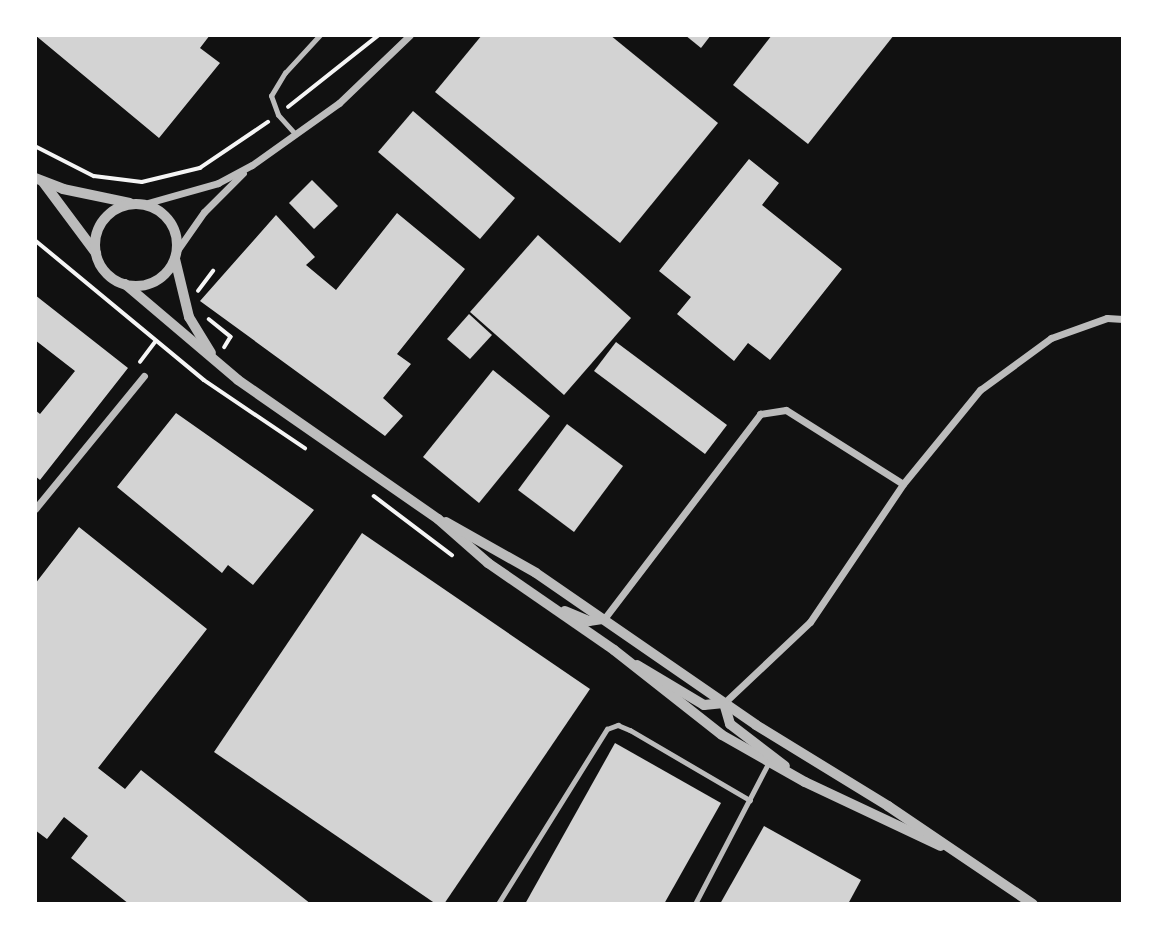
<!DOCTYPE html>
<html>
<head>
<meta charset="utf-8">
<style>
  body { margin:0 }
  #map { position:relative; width:1158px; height:939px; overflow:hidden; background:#111; font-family:"DM Sans",sans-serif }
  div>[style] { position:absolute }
  .building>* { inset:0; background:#d3d3d3 }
  .path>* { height:3.5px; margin:-1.75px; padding:0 1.75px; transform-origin:1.75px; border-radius:1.75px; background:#f5f5f5 }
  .service>* { height:4.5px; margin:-2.25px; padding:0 2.25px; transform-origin:2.25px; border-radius:2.25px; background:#bcbcbc }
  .minor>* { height:7px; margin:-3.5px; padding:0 3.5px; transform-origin:3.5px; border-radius:3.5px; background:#bcbcbc }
  .tertiary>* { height:10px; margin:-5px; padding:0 5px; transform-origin:5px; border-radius:5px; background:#bcbcbc }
  .tertiary>.ring { margin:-5px; padding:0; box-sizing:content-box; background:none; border:10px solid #bcbcbc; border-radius:50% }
  span { translate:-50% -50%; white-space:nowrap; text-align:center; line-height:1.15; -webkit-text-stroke:5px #fff; paint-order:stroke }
  .frame { position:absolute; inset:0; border:37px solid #fff; pointer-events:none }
</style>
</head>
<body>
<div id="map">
  <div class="building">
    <i style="clip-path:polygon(35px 35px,210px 35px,200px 48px,220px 63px,159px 138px)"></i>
    <i style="clip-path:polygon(482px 35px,610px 35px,718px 123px,620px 243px,435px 92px)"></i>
    <i style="clip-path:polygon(685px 35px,711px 35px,701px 48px)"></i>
    <i style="clip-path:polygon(772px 35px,894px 35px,808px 144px,733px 85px)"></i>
    <i style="clip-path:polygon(413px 111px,515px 198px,480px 239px,378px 152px)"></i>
    <i style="clip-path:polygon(749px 159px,779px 183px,762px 205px,842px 269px,770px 360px,748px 343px,734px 361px,677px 314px,691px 297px,659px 271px)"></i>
    <i style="clip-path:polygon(312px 180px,338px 206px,314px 229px,289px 203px)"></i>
    <i style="clip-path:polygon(397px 213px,465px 269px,397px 354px,411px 364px,383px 398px,403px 416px,385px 436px,200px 301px,276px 215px,315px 257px,306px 265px,336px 290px)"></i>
    <i style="clip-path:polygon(538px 235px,631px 318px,564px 395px,470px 312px)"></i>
    <i style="clip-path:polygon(35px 295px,128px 368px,40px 480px,35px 476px,35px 410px,40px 414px,75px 371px,35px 340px)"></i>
    <i style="clip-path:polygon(469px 314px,492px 335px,470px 359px,447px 339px)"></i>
    <i style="clip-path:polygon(616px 342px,727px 425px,705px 454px,594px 371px)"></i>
    <i style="clip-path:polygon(493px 370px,550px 416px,479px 503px,423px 457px)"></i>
    <i style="clip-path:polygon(176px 413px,314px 510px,253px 585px,228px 565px,222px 573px,117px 487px)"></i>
    <i style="clip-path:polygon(567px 424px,623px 466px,574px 532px,518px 490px)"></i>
    <i style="clip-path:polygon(79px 527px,207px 629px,98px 768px,125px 789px,141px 770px,311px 904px,129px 904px,71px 858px,88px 836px,64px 817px,47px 839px,35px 830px,35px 584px)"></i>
    <i style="clip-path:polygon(362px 533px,590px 689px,444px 904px,436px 904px,214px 752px)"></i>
    <i style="clip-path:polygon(615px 743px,721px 803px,664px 904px,525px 904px)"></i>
    <i style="clip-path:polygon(764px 826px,861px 880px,848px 904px,720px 904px)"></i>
  </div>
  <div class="path">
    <i style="left:288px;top:107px;width:116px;rotate:-38.4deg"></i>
    <i style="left:35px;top:146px;width:66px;rotate:27deg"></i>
    <i style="left:94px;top:176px;width:48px;rotate:7.1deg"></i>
    <i style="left:142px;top:182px;width:60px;rotate:-13.6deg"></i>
    <i style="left:200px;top:168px;width:82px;rotate:-34.1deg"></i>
    <i style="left:35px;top:240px;width:219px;rotate:39.6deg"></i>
    <i style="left:204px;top:380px;width:122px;rotate:34deg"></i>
    <i style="left:198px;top:291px;width:25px;rotate:-53deg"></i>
    <i style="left:209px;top:319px;width:28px;rotate:39deg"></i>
    <i style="left:231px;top:337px;width:12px;rotate:121deg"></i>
    <i style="left:140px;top:362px;width:26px;rotate:-53deg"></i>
    <i style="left:374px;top:496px;width:98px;rotate:37.1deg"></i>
  </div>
  <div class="service">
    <i style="left:295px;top:134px;width:25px;rotate:-132deg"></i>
    <i style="left:278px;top:115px;width:20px;rotate:-110deg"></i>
    <i style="left:271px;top:96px;width:27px;rotate:-59deg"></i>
    <i style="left:285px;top:73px;width:52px;rotate:-47.4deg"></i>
    <i style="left:498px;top:904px;width:206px;rotate:-58.1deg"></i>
    <i style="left:607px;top:729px;width:12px;rotate:-20deg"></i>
    <i style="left:618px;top:725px;width:13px;rotate:23deg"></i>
    <i style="left:630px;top:730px;width:139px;rotate:30.3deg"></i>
    <i style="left:695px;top:904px;width:158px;rotate:-62.5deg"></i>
  </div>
  <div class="minor">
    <i style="left:144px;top:204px;width:77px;rotate:-15.8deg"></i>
    <i style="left:218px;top:183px;width:38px;rotate:-28deg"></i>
    <i style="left:252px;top:165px;width:107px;rotate:-35.5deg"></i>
    <i style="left:339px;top:103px;width:98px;rotate:-43.8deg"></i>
    <i style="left:176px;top:252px;width:49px;rotate:-55deg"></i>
    <i style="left:204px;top:212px;width:55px;rotate:-45deg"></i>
    <i style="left:35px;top:509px;width:172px;rotate:-50.7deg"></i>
    <i style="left:604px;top:619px;width:258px;rotate:-52.7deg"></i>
    <i style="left:760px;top:414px;width:26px;rotate:-9deg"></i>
    <i style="left:786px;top:410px;width:138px;rotate:32.3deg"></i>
    <i style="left:724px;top:703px;width:118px;rotate:-43.3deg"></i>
    <i style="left:810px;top:622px;width:166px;rotate:-56deg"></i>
    <i style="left:903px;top:484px;width:122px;rotate:-50.7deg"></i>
    <i style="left:980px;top:390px;width:88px;rotate:-36.2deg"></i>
    <i style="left:1051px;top:338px;width:59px;rotate:-19.7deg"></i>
    <i style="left:1107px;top:318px;width:16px;rotate:4deg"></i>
  </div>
  <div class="tertiary">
    <i style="left:35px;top:178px;width:30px;rotate:21deg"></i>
    <i style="left:63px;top:189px;width:68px;rotate:11.8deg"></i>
    <i style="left:43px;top:182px;width:89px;rotate:53.3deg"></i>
    <i class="ring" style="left:95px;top:204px;width:72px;height:72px"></i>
    <i style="left:175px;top:259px;width:60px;rotate:76.4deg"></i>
    <i style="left:189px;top:317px;width:42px;rotate:58.6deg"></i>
    <i style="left:125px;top:284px;width:148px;rotate:40.3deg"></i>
    <i style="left:238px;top:380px;width:244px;rotate:34.8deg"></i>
    <i style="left:438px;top:519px;width:67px;rotate:41.3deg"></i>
    <i style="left:488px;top:563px;width:153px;rotate:34.6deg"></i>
    <i style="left:614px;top:650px;width:137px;rotate:38.2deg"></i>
    <i style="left:722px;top:735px;width:95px;rotate:29.5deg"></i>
    <i style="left:805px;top:782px;width:150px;rotate:25.2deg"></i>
    <i style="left:446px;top:522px;width:103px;rotate:29.5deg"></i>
    <i style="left:536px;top:573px;width:267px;rotate:34.6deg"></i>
    <i style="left:756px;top:725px;width:155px;rotate:31.5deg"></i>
    <i style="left:888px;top:806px;width:175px;rotate:34.1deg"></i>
    <i style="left:565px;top:611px;width:26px;rotate:23deg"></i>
    <i style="left:589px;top:621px;width:15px;rotate:-8deg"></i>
    <i style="left:637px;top:665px;width:78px;rotate:30.8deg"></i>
    <i style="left:704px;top:705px;width:20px;rotate:-6deg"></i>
    <i style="left:724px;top:703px;width:22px;rotate:74deg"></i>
    <i style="left:730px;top:724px;width:69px;rotate:37.4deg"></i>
  </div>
  <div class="frame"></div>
</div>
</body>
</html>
